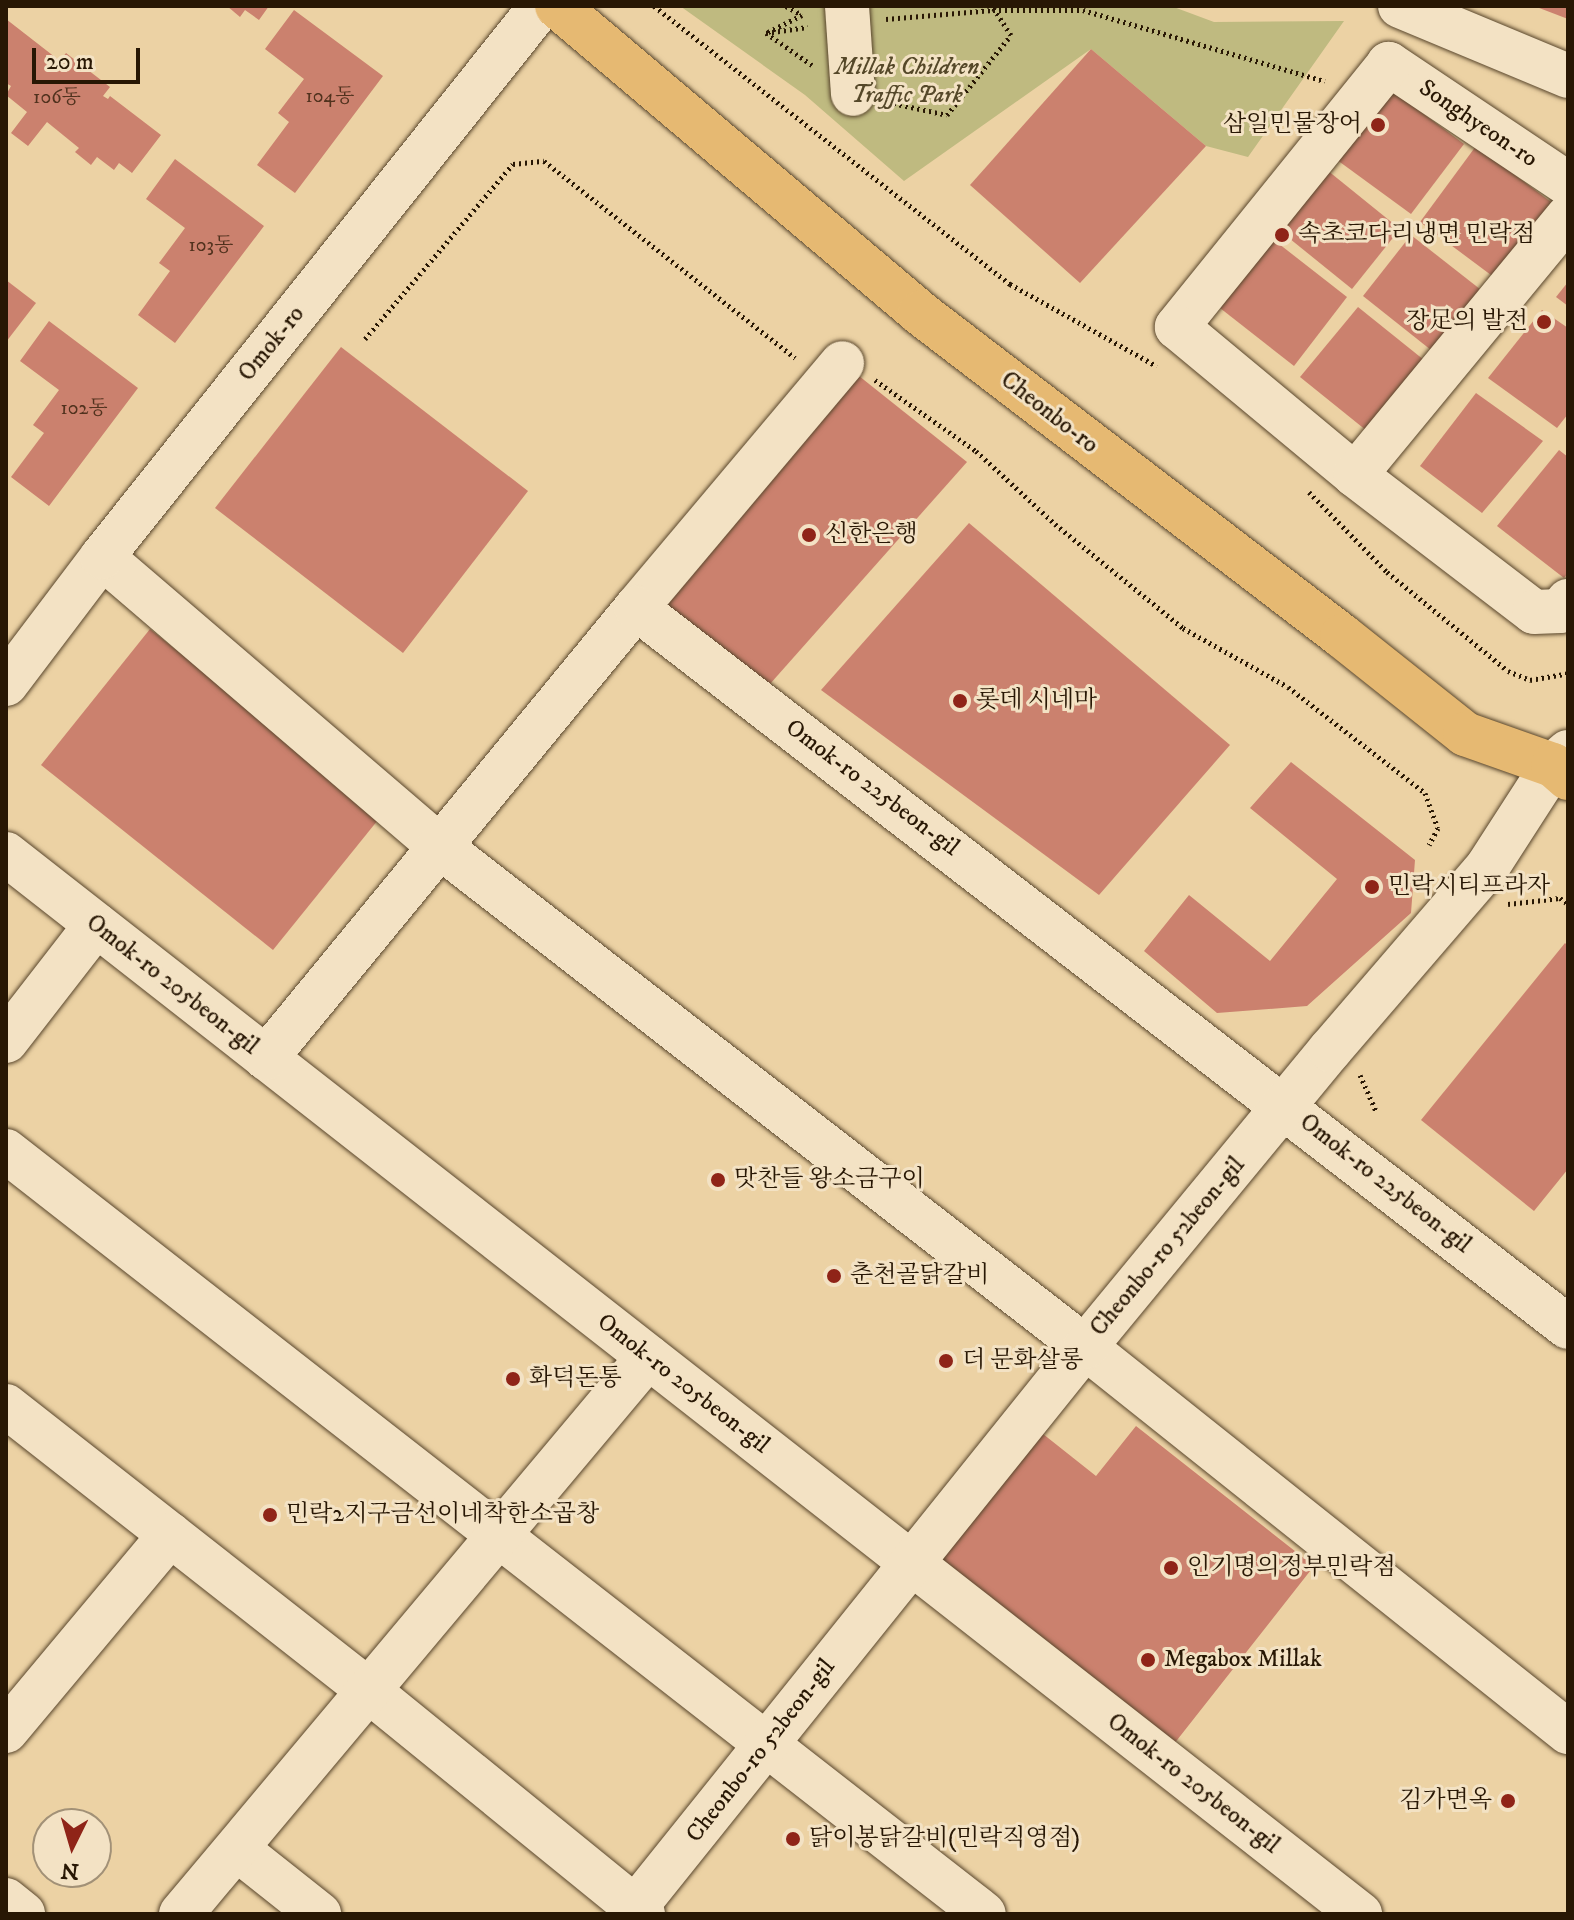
<!DOCTYPE html>
<html>
<head>
<meta charset="utf-8">
<style>
  body { margin:0 }
  #map { position:relative; width:1574px; height:1920px; overflow:hidden; background:#ecd2a4; font-family:"IM FELL DW Pica","Noto Serif KR",serif }
  div>[style] { position:absolute }
  .green>* { inset:0; background:#bfba80 }
  .building>* { inset:0; background:#cb816e }
  .path>* { height:5px; margin-top:-2.5px; transform-origin:0; background:repeating-linear-gradient(90deg,#281704 0 2px,transparent 0 6px) }
  .roads { filter:drop-shadow(0 0 2px #59462c) drop-shadow(0 0 2px #59462c) }
  .minor>* { height:44px; margin:-22px; padding:0 22px; transform-origin:22px; border-radius:22px; background:#f3e2c4 }
  .major>* { height:44px; margin:-22px; padding:0 22px; transform-origin:22px; border-radius:22px; background:#e6b972 }
  .dots>* { width:22px; height:22px; translate:-50% -50%; box-sizing:border-box; border:4px solid #f3e2c4; border-radius:50% }
  span { translate:-50% -50%; white-space:nowrap; text-align:center; line-height:1.15; -webkit-text-stroke:6px #f3e2c4; paint-order:stroke }
  .number-label { font-size:20px; color:#51321e }
  .number-label span { -webkit-text-stroke-width:0 }
  .park-label { font-size:24px; color:#554829; font-style:italic }
  .street-label { font-size:24px; color:#281704 }
  .poi-label { font-size:24px; color:#281704 }
  .right { translate:-100% -50%; text-align:right }
  .left { translate:0 -50%; text-align:left }
  .frame { position:absolute; inset:0; border:8px solid #281704; pointer-events:none }
  .north { position:absolute; left:32px; top:1808px; width:80px; height:80px; box-sizing:border-box; background:#f3e2c4; border:2px solid #a29177; border-radius:50%; rotate:185deg; font-size:22px; font-weight:700; line-height:32px; text-align:center; color:#281704 }
  .north::after { content:''; display:block; margin:auto; width:28px; height:36px; background:#8f2418; clip-path:polygon(50% 0,100% 100%,50% 72%,0 100%) }
  .scale { position:absolute; left:32px; top:48px; width:108px; height:36px; box-sizing:border-box; border:4px solid #281704; border-top:0; padding-left:10px; font-size:24px; line-height:28px; white-space:nowrap; color:#281704; -webkit-text-stroke:6px #f3e2c4; paint-order:stroke }
</style>
</head>
<body>
<div id="map">
  <div class="green">
    <i style="clip-path:polygon(680px 6px,1171px 6px,1214px 22px,1344px 21px,1248px 157px,1206px 146px,1091px 49px,904px 181px,805px 95px)"></i>
  </div>
  <div class="building">
    <i style="clip-path:polygon(227px 6px,269px 6px,259px 20px,245px 10px,240px 17px)"></i>
    <i style="clip-path:polygon(1534px 6px,1568px 6px,1568px 19px)"></i>
    <i style="clip-path:polygon(294px 10px,383px 76px,295px 193px,257px 165px,289px 122px,278px 113px,304px 79px,265px 49px)"></i>
    <i style="clip-path:polygon(6px 19px,60px 61px,66px 53px,110px 87px,103px 96px,108px 99px,110px 96px,161px 135px,132px 173px,119px 163px,114px 170px,97px 157px,91px 165px,75px 152px,79px 148px,47px 122px,28px 146px,11px 133px,27px 112px,6px 95px,11px 86px,6px 83px)"></i>
    <i style="clip-path:polygon(1091px 49px,1206px 146px,1080px 283px,970px 185px)"></i>
    <i style="clip-path:polygon(1386px 86px,1464px 144px,1411px 214px,1333px 157px)"></i>
    <i style="clip-path:polygon(1476px 146px,1555px 205px,1499px 281px,1420px 222px)"></i>
    <i style="clip-path:polygon(175px 159px,264px 226px,175px 343px,138px 315px,170px 271px,159px 263px,185px 228px,146px 199px)"></i>
    <i style="clip-path:polygon(1327px 170px,1400px 229px,1352px 289px,1279px 230px)"></i>
    <i style="clip-path:polygon(1411px 235px,1485px 293px,1436px 354px,1363px 296px)"></i>
    <i style="clip-path:polygon(1274px 240px,1347px 297px,1294px 366px,1220px 308px)"></i>
    <i style="clip-path:polygon(6px 280px,36px 303px,6px 342px)"></i>
    <i style="clip-path:polygon(1568px 282px,1568px 306px,1556px 297px)"></i>
    <i style="clip-path:polygon(1358px 307px,1424px 360px,1367px 431px,1300px 377px)"></i>
    <i style="clip-path:polygon(1542px 310px,1568px 328px,1568px 414px,1557px 428px,1488px 378px)"></i>
    <i style="clip-path:polygon(49px 321px,138px 388px,49px 506px,11px 477px,44px 433px,33px 425px,59px 390px,20px 361px)"></i>
    <i style="clip-path:polygon(341px 347px,528px 491px,403px 653px,215px 508px)"></i>
    <i style="clip-path:polygon(854px 372px,967px 462px,770px 684px,654px 608px)"></i>
    <i style="clip-path:polygon(1476px 393px,1543px 441px,1482px 513px,1420px 466px)"></i>
    <i style="clip-path:polygon(1559px 450px,1568px 457px,1568px 573px,1564px 578px,1497px 526px)"></i>
    <i style="clip-path:polygon(969px 523px,1230px 745px,1099px 895px,821px 690px)"></i>
    <i style="clip-path:polygon(150px 629px,382px 815px,273px 950px,41px 765px)"></i>
    <i style="clip-path:polygon(1291px 762px,1415px 860px,1411px 913px,1307px 1006px,1217px 1013px,1144px 951px,1189px 895px,1270px 961px,1337px 879px,1250px 808px)"></i>
    <i style="clip-path:polygon(1565px 943px,1568px 946px,1568px 1169px,1534px 1211px,1421px 1120px)"></i>
    <i style="clip-path:polygon(1136px 1426px,1314px 1566px,1170px 1749px,944px 1571px,941px 1552px,1038px 1430px,1096px 1476px)"></i>
  </div>
  <div class="path">
    <i style="left:654px;top:6px;width:452px;rotate:38deg"></i>
    <i style="left:1010px;top:284px;width:168px;rotate:29.2deg"></i>
    <i style="left:786px;top:6px;width:18px;rotate:29deg"></i>
    <i style="left:802px;top:15px;width:40px;rotate:153.4deg"></i>
    <i style="left:766px;top:33px;width:56px;rotate:34.8deg"></i>
    <i style="left:886px;top:19px;width:107px;rotate:-4.8deg"></i>
    <i style="left:993px;top:10px;width:90px"></i>
    <i style="left:1083px;top:10px;width:252px;rotate:16.4deg"></i>
    <i style="left:766px;top:33px;width:42px;rotate:-8.1deg"></i>
    <i style="left:888px;top:102px;width:60px;rotate:12.4deg"></i>
    <i style="left:947px;top:115px;width:102px;rotate:-51.3deg"></i>
    <i style="left:1011px;top:35px;width:35px;rotate:-123deg"></i>
    <i style="left:365px;top:339px;width:229px;rotate:-49.8deg"></i>
    <i style="left:513px;top:164px;width:31px;rotate:-6deg"></i>
    <i style="left:544px;top:161px;width:319px;rotate:38.1deg"></i>
    <i style="left:875px;top:380px;width:123px;rotate:35.1deg"></i>
    <i style="left:976px;top:451px;width:108px;rotate:42.7deg"></i>
    <i style="left:1055px;top:524px;width:165px;rotate:39.1deg"></i>
    <i style="left:1183px;top:628px;width:120px;rotate:29.3deg"></i>
    <i style="left:1288px;top:687px;width:173px;rotate:37.7deg"></i>
    <i style="left:1425px;top:793px;width:37px;rotate:70deg"></i>
    <i style="left:1438px;top:828px;width:19px;rotate:118deg"></i>
    <i style="left:1309px;top:492px;width:112px;rotate:45.7deg"></i>
    <i style="left:1387px;top:572px;width:156px;rotate:39.3deg"></i>
    <i style="left:1508px;top:671px;width:24px;rotate:22deg"></i>
    <i style="left:1530px;top:680px;width:39px;rotate:-10deg"></i>
    <i style="left:1508px;top:904px;width:52px;rotate:-6.6deg"></i>
    <i style="left:1560px;top:898px;width:10px;rotate:37deg"></i>
    <i style="left:1360px;top:1075px;width:39px;rotate:66deg"></i>
  </div>
  <div class="roads">
    <div class="minor">
      <i style="left:847px;top:6px;width:88px;rotate:86.1deg"></i>
      <i style="left:1400px;top:6px;width:182px;rotate:22.6deg"></i>
      <i style="left:1568px;top:184px;width:216px;rotate:-146.2deg"></i>
      <i style="left:1389px;top:64px;width:338px;rotate:128.9deg"></i>
      <i style="left:1177px;top:327px;width:231px;rotate:39.7deg"></i>
      <i style="left:1355px;top:475px;width:225px;rotate:37.4deg"></i>
      <i style="left:1534px;top:612px;width:26px;rotate:-2deg"></i>
      <i style="left:1560px;top:611px;width:13px;rotate:-51deg"></i>
      <i style="left:1355px;top:475px;width:335px;rotate:-50.5deg"></i>
      <i style="left:102px;top:557px;width:444px;rotate:40.6deg"></i>
      <i style="left:439px;top:846px;width:818px;rotate:37.8deg"></i>
      <i style="left:1085px;top:1347px;width:618px;rotate:38.56deg"></i>
      <i style="left:636px;top:608px;width:320px;rotate:-49.9deg"></i>
      <i style="left:6px;top:684px;width:159px;rotate:-52.9deg"></i>
      <i style="left:102px;top:557px;width:705px;rotate:-51.45deg"></i>
      <i style="left:6px;top:854px;width:1720px;rotate:38.06deg"></i>
      <i style="left:6px;top:1041px;width:147px;rotate:-52.2deg"></i>
      <i style="left:266px;top:1058px;width:583px;rotate:-50.57deg"></i>
      <i style="left:636px;top:608px;width:1177px;rotate:37.65deg"></i>
      <i style="left:6px;top:1151px;width:1240px;rotate:37.96deg"></i>
      <i style="left:6px;top:1406px;width:462px;rotate:38.1deg"></i>
      <i style="left:369px;top:1691px;width:353px;rotate:39.1deg"></i>
      <i style="left:6px;top:1731px;width:256px;rotate:-50.1deg"></i>
      <i style="left:237px;top:1849px;width:105px;rotate:38.4deg"></i>
      <i style="left:6px;top:1900px;width:22px;rotate:39deg"></i>
      <i style="left:181px;top:1914px;width:727px;rotate:-50.02deg"></i>
      <i style="left:630px;top:1914px;width:727px;rotate:-51.25deg"></i>
      <i style="left:1085px;top:1347px;width:385px;rotate:-50.5deg"></i>
      <i style="left:1330px;top:1050px;width:243px;rotate:-49.3deg"></i>
      <i style="left:1488px;top:866px;width:120px;rotate:-57.2deg"></i>
      <i style="left:1553px;top:765px;width:20px;rotate:-41deg"></i>
    </div>
    <div class="major">
      <i style="left:557px;top:6px;width:475px;rotate:40.2deg"></i>
      <i style="left:920px;top:313px;width:531px;rotate:37.43deg"></i>
      <i style="left:1342px;top:636px;width:157px;rotate:38.5deg"></i>
      <i style="left:1465px;top:734px;width:93px;rotate:19.4deg"></i>
      <i style="left:1553px;top:765px;width:20px;rotate:41deg"></i>
    </div>
  </div>
  <div class="dots">
    <i style="left:1378px;top:125px;background:#8f2418"></i>
    <i style="left:1282px;top:235px;background:#8f2418"></i>
    <i style="left:1544px;top:322px;background:#8f2418"></i>
    <i style="left:809px;top:535px;background:#8f2418"></i>
    <i style="left:960px;top:701px;background:#8f2418"></i>
    <i style="left:1372px;top:887px;background:#8f2418"></i>
    <i style="left:718px;top:1180px;background:#8f2418"></i>
    <i style="left:834px;top:1276px;background:#8f2418"></i>
    <i style="left:946px;top:1361px;background:#8f2418"></i>
    <i style="left:513px;top:1379px;background:#8f2418"></i>
    <i style="left:270px;top:1515px;background:#8f2418"></i>
    <i style="left:1171px;top:1568px;background:#8f2418"></i>
    <i style="left:1148px;top:1660px;background:#8f2418"></i>
    <i style="left:1508px;top:1801px;background:#8f2418"></i>
    <i style="left:793px;top:1839px;background:#8f2418"></i>
  </div>
  <div class="number-label">
    <span style="left:330px;top:96px">104동</span>
    <span style="left:57px;top:97px">106동</span>
    <span style="left:211px;top:245px">103동</span>
    <span style="left:84px;top:408px">102동</span>
  </div>
  <div class="park-label">
    <span style="left:907px;top:82px">Millak Children<br>Traffic Park</span>
  </div>
  <div class="street-label">
    <span style="left:1478px;top:124px;rotate:34deg">Songhyeon-ro</span>
    <span style="left:272px;top:344px;rotate:-51deg">Omok-ro</span>
    <span style="left:1049px;top:413px;rotate:38deg">Cheonbo-ro</span>
    <span style="left:872px;top:788px;rotate:37deg">Omok-ro 225beon-gil</span>
    <span style="left:172px;top:985px;rotate:38deg">Omok-ro 205beon-gil</span>
    <span style="left:1385px;top:1184px;rotate:38deg">Omok-ro 225beon-gil</span>
    <span style="left:1168px;top:1247px;rotate:-50deg">Cheonbo-ro 52beon-gil</span>
    <span style="left:683px;top:1384px;rotate:38deg">Omok-ro 205beon-gil</span>
    <span style="left:761px;top:1751px;rotate:-52deg">Cheonbo-ro 52beon-gil</span>
    <span style="left:1193px;top:1784px;rotate:38deg">Omok-ro 205beon-gil</span>
  </div>
  <div class="poi-label">
    <span class="right" style="left:1362px;top:125px">삼일민물장어</span>
    <span class="left" style="left:1298px;top:235px">속초코다리냉면 민락점</span>
    <span class="right" style="left:1528px;top:322px">장足의 발전</span>
    <span class="left" style="left:825px;top:535px">신한은행</span>
    <span class="left" style="left:976px;top:701px">롯데 시네마</span>
    <span class="left" style="left:1388px;top:887px">민락시티프라자</span>
    <span class="left" style="left:734px;top:1180px">맛찬들 왕소금구이</span>
    <span class="left" style="left:850px;top:1276px">춘천골닭갈비</span>
    <span class="left" style="left:962px;top:1361px">더 문화살롱</span>
    <span class="left" style="left:529px;top:1379px">화덕돈통</span>
    <span class="left" style="left:286px;top:1515px">민락2지구금선이네착한소곱창</span>
    <span class="left" style="left:1187px;top:1568px">인기명의정부민락점</span>
    <span class="left" style="left:1164px;top:1660px">Megabox Millak</span>
    <span class="right" style="left:1492px;top:1801px">김가면옥</span>
    <span class="left" style="left:809px;top:1839px">닭이봉닭갈비(민락직영점)</span>
  </div>
  <div class="frame"></div>
  <div class="north">N</div>
  <div class="scale">20 m</div>
</div>
</body>
</html>
